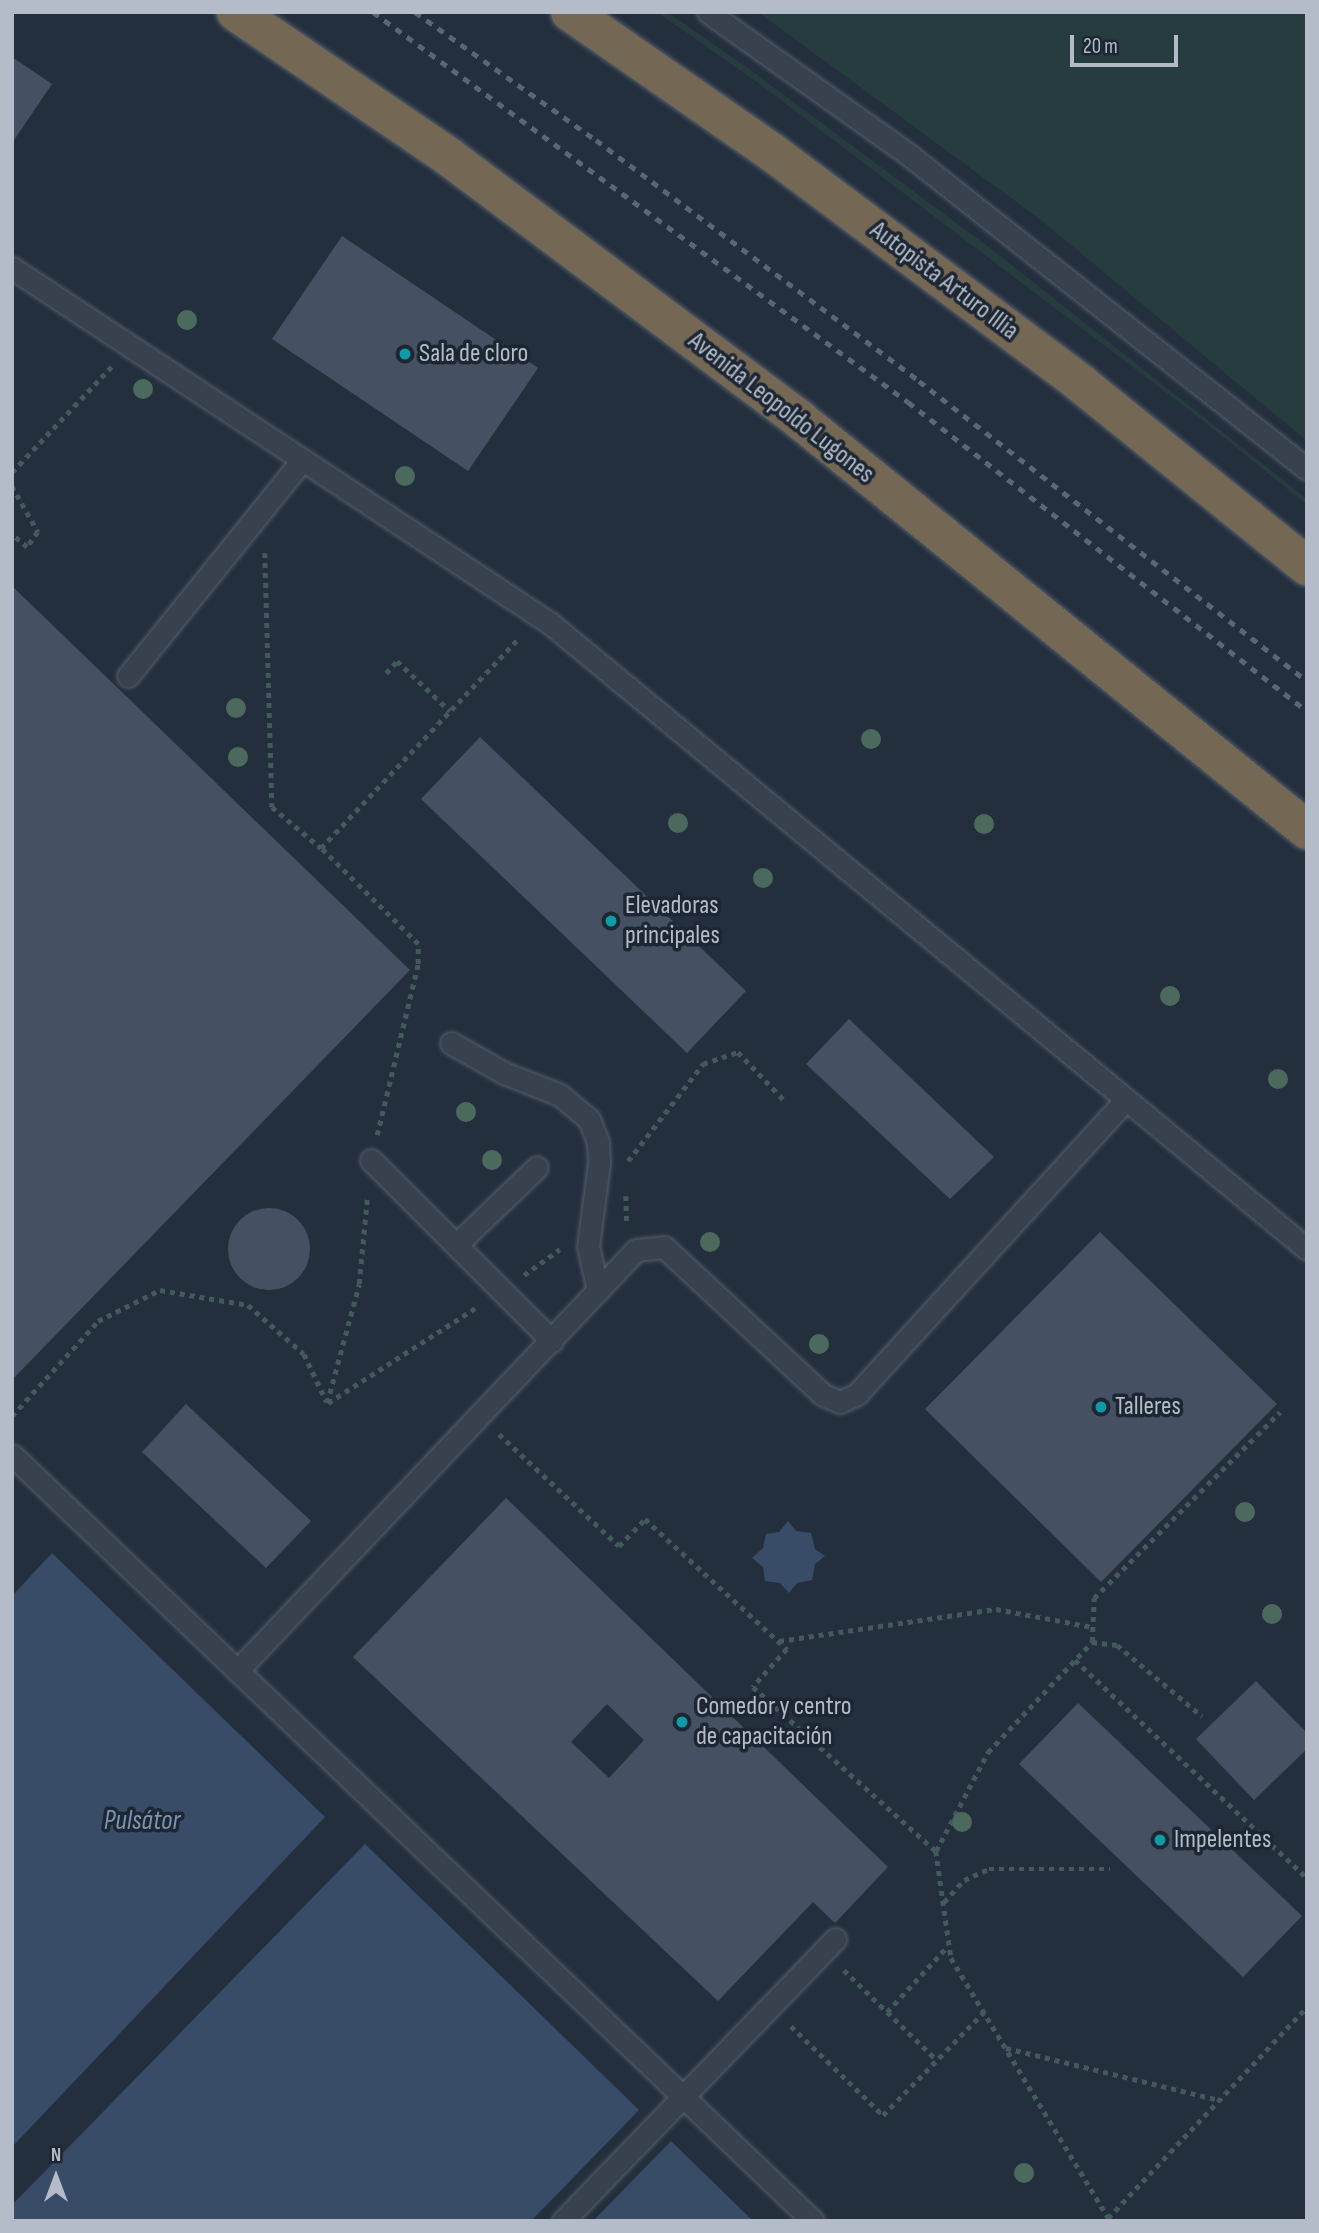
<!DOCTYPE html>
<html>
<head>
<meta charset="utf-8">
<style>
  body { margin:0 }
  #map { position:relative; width:1319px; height:2233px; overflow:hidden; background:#242f3e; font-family:"Sofia Sans Condensed",sans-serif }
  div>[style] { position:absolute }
  .green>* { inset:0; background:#263c3f }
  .water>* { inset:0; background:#394c67 }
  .building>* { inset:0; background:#455162 }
  .round { border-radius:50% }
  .path>* { height:4.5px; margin-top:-2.25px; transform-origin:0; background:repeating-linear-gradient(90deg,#44595c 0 5px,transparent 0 10px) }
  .roads { filter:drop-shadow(0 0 2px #565f6c) drop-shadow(0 0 2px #565f6c) }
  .service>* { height:21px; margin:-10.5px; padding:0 10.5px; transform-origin:10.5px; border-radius:10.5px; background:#38414e }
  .motorway>* { height:38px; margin:-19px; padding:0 19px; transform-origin:19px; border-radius:19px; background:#746855 }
  .rail>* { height:5px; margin-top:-2.5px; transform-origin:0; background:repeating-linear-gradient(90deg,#5a6575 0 7px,transparent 0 14px) }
  .trees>* { width:20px; height:20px; margin:-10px; border-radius:50%; background:#4b6a5d }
  .dots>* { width:19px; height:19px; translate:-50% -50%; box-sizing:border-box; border:4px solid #1d2633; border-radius:50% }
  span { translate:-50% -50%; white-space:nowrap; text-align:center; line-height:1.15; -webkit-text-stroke:7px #1d2633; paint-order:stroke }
  .street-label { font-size:26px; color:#b4bcc9 }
  .poi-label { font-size:26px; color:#b4bcc9 }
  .left { translate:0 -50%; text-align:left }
  .water-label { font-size:28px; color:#7c92b1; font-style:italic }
  .frame { position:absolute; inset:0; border:14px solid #b4bcc9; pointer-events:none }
  .north { position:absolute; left:21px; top:2142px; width:70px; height:70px; -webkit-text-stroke:5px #1d2633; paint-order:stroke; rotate:0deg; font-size:19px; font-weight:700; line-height:28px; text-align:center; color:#b4bcc9 }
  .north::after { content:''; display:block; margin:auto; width:24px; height:32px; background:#b4bcc9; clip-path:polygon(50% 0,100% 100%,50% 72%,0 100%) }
  .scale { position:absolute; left:1070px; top:35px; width:108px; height:32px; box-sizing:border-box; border:4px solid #b4bcc9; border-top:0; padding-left:9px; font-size:21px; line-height:24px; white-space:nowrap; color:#b4bcc9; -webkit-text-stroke:5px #1d2633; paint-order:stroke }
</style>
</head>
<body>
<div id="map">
  <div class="green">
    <i style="clip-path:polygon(657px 12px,667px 12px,745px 66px,994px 251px,1307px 499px,1307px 505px,1201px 419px,757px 82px)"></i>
    <i style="clip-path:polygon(758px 12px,1307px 12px,1307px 441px,1041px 220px)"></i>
  </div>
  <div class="water">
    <i style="clip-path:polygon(788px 1521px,796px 1531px,811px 1533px,815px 1549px,825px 1556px,815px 1564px,812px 1580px,797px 1583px,789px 1593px,780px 1583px,765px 1581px,763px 1567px,752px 1558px,763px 1548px,766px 1534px,779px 1532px)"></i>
    <i style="clip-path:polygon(52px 1553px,325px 1817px,12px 2147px,12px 1596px)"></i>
    <i style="clip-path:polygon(365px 1844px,639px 2110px,531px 2221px,12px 2221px,12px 2205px)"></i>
    <i style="clip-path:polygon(671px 2141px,753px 2221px,593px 2221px)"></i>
  </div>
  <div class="building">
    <i style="clip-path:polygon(12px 57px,52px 84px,12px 143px)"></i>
    <i style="clip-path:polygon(342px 236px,538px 368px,468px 471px,272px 339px)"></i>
    <i style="clip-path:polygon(12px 586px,410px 970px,12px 1380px)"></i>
    <i style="clip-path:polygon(480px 737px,746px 991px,687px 1053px,421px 799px)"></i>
    <i style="clip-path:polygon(849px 1019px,994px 1157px,950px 1199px,806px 1064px)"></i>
    <i class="round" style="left:228px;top:1208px;width:82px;height:82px"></i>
    <i style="clip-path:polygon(1100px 1232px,1277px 1404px,1101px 1582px,925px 1409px)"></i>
    <i style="clip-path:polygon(186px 1404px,311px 1521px,266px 1568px,142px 1452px)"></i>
    <i style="clip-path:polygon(evenodd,506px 1498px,888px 1867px,835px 1923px,813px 1902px,718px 2001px,353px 1657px,506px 1498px,607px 1704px,644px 1740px,609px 1778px,571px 1742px,607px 1704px)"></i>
    <i style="clip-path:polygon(1256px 1681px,1307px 1733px,1307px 1749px,1254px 1800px,1196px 1739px)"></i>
    <i style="clip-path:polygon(1078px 1703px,1302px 1916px,1243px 1977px,1019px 1764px)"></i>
  </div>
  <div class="path">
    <i style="left:12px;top:472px;width:146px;rotate:-46.7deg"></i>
    <i style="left:12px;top:486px;width:53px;rotate:60.5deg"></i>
    <i style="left:38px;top:532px;width:19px;rotate:126deg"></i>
    <i style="left:27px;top:547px;width:19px;rotate:-141deg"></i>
    <i style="left:265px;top:553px;width:254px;rotate:88.4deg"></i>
    <i style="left:272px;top:807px;width:64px;rotate:39.9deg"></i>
    <i style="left:386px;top:673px;width:16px;rotate:-47deg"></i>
    <i style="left:397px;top:661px;width:73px;rotate:43.3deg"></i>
    <i style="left:377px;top:1135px;width:176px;rotate:-76.5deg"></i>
    <i style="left:418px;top:964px;width:20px;rotate:-90deg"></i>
    <i style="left:418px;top:944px;width:136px;rotate:-135.3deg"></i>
    <i style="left:321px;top:848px;width:289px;rotate:-46.7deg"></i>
    <i style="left:628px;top:1161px;width:123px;rotate:-52.3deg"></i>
    <i style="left:703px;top:1064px;width:37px;rotate:-19deg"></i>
    <i style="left:738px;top:1052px;width:69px;rotate:46.2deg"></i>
    <i style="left:626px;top:1196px;width:27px;rotate:88deg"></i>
    <i style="left:524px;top:1275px;width:44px;rotate:-35.8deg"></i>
    <i style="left:327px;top:1403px;width:123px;rotate:-74.9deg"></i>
    <i style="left:359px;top:1284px;width:85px;rotate:-84.6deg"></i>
    <i style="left:328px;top:1403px;width:177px;rotate:-32.8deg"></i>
    <i style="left:12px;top:1416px;width:128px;rotate:-47.8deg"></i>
    <i style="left:98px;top:1321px;width:69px;rotate:-26.6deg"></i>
    <i style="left:160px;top:1290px;width:89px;rotate:9.7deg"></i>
    <i style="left:248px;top:1305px;width:74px;rotate:41.2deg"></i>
    <i style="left:304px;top:1354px;width:53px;rotate:64.4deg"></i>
    <i style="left:499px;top:1434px;width:164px;rotate:43deg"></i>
    <i style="left:619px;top:1546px;width:37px;rotate:-46deg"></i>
    <i style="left:645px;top:1519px;width:193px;rotate:42.5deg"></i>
    <i style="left:787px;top:1649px;width:51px;rotate:131.8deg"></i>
    <i style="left:753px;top:1687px;width:246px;rotate:41.9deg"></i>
    <i style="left:936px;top:1851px;width:108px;rotate:82deg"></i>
    <i style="left:951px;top:1958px;width:307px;rotate:58.8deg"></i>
    <i style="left:779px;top:1641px;width:219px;rotate:-8.4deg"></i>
    <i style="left:996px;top:1609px;width:98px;rotate:10.6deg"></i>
    <i style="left:1092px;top:1642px;width:25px;rotate:7deg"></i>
    <i style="left:1117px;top:1645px;width:111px;rotate:39.9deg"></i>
    <i style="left:1075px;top:1660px;width:318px;rotate:43.2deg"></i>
    <i style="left:936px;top:1851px;width:112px;rotate:-62.3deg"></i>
    <i style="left:988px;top:1752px;width:151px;rotate:-46.6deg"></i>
    <i style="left:1092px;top:1642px;width:44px;rotate:-87.4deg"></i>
    <i style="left:1094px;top:1598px;width:263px;rotate:-45deg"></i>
    <i style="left:944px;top:1902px;width:30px;rotate:-48deg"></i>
    <i style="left:964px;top:1880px;width:27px;rotate:-24deg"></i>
    <i style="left:989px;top:1869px;width:121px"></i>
    <i style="left:844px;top:1970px;width:129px;rotate:44.1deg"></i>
    <i style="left:887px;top:2012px;width:90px;rotate:-47.3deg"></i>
    <i style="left:791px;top:2026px;width:128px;rotate:44.1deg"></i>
    <i style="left:883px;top:2115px;width:144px;rotate:-45.6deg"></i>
    <i style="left:1006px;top:2048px;width:219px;rotate:13.7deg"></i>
    <i style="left:1108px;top:2218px;width:290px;rotate:-46.7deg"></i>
  </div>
  <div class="roads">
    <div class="service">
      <i style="left:708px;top:12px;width:247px;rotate:35.4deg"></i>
      <i style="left:909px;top:155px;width:507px;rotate:38.27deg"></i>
      <i style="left:12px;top:268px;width:646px;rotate:33.44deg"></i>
      <i style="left:551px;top:624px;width:981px;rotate:39.58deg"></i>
      <i style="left:128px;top:676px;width:277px;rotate:-51.1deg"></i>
      <i style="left:451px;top:1043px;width:61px;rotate:29.5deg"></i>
      <i style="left:504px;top:1073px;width:60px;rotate:21.4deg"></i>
      <i style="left:560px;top:1095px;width:38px;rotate:40deg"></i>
      <i style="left:589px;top:1119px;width:25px;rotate:69deg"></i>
      <i style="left:598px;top:1142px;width:21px;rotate:87deg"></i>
      <i style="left:599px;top:1163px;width:84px;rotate:97.5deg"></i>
      <i style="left:588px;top:1246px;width:46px;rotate:77.5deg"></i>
      <i style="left:371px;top:1160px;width:256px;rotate:45deg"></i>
      <i style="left:456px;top:1245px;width:112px;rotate:-43.9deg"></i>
      <i style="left:12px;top:1455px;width:1108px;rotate:43.72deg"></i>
      <i style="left:237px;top:1671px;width:580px;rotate:-46.54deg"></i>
      <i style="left:636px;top:1250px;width:28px;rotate:-6deg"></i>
      <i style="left:664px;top:1247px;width:217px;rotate:42.9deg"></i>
      <i style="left:823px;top:1395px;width:18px;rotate:22deg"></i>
      <i style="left:840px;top:1402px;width:19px;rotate:-25deg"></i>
      <i style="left:857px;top:1394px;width:398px;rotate:-47.6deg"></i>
      <i style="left:563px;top:2221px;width:392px;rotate:-46deg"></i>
    </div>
    <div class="motorway">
      <i style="left:236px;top:12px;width:258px;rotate:34.2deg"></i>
      <i style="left:449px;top:157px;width:439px;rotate:36.8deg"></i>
      <i style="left:800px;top:420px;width:652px;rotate:38.96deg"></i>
      <i style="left:570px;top:12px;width:247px;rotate:34.8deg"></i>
      <i style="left:773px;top:153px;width:384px;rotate:36.8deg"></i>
      <i style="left:1080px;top:383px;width:292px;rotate:38.9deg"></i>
    </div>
  </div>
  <div class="rail">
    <i style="left:373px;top:12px;width:662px;rotate:36.09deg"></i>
    <i style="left:908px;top:402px;width:505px;rotate:37.76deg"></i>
    <i style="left:415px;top:12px;width:222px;rotate:35.3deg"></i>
    <i style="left:596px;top:140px;width:403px;rotate:36.7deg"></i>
    <i style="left:919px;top:381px;width:490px;rotate:37.7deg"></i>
  </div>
  <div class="trees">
    <i style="left:187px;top:320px"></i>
    <i style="left:143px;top:389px"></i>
    <i style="left:405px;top:476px"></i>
    <i style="left:236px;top:708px"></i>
    <i style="left:871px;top:739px"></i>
    <i style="left:238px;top:757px"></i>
    <i style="left:678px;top:823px"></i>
    <i style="left:984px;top:824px"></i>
    <i style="left:763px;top:878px"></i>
    <i style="left:1170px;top:996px"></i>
    <i style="left:1278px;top:1079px"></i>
    <i style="left:466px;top:1112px"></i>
    <i style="left:492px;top:1160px"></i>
    <i style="left:710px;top:1242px"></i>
    <i style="left:819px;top:1344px"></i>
    <i style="left:1245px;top:1512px"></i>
    <i style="left:1272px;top:1614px"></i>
    <i style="left:962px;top:1822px"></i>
    <i style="left:1024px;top:2173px"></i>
  </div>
  <div class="dots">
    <i style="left:405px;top:354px;background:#0f9aa8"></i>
    <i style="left:611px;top:921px;background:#0f9aa8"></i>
    <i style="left:1101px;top:1407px;background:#0f9aa8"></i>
    <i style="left:682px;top:1722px;background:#0f9aa8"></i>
    <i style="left:1160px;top:1840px;background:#0f9aa8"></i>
  </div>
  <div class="street-label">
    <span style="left:944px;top:281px;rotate:37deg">Autopista Arturo Illia</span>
    <span style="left:781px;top:408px;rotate:38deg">Avenida Leopoldo Lugones</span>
  </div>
  <div class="poi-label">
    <span class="left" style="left:419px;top:354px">Sala de cloro</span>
    <span class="left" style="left:625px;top:921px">Elevadoras<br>principales</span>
    <span class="left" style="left:1115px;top:1407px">Talleres</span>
    <span class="left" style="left:696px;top:1722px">Comedor y centro<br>de capacitación</span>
    <span class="left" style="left:1174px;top:1840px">Impelentes</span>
  </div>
  <div class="water-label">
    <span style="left:142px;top:1821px">Pulsátor</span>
  </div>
  <div class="frame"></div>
  <div class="north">N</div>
  <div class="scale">20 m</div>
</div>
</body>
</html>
